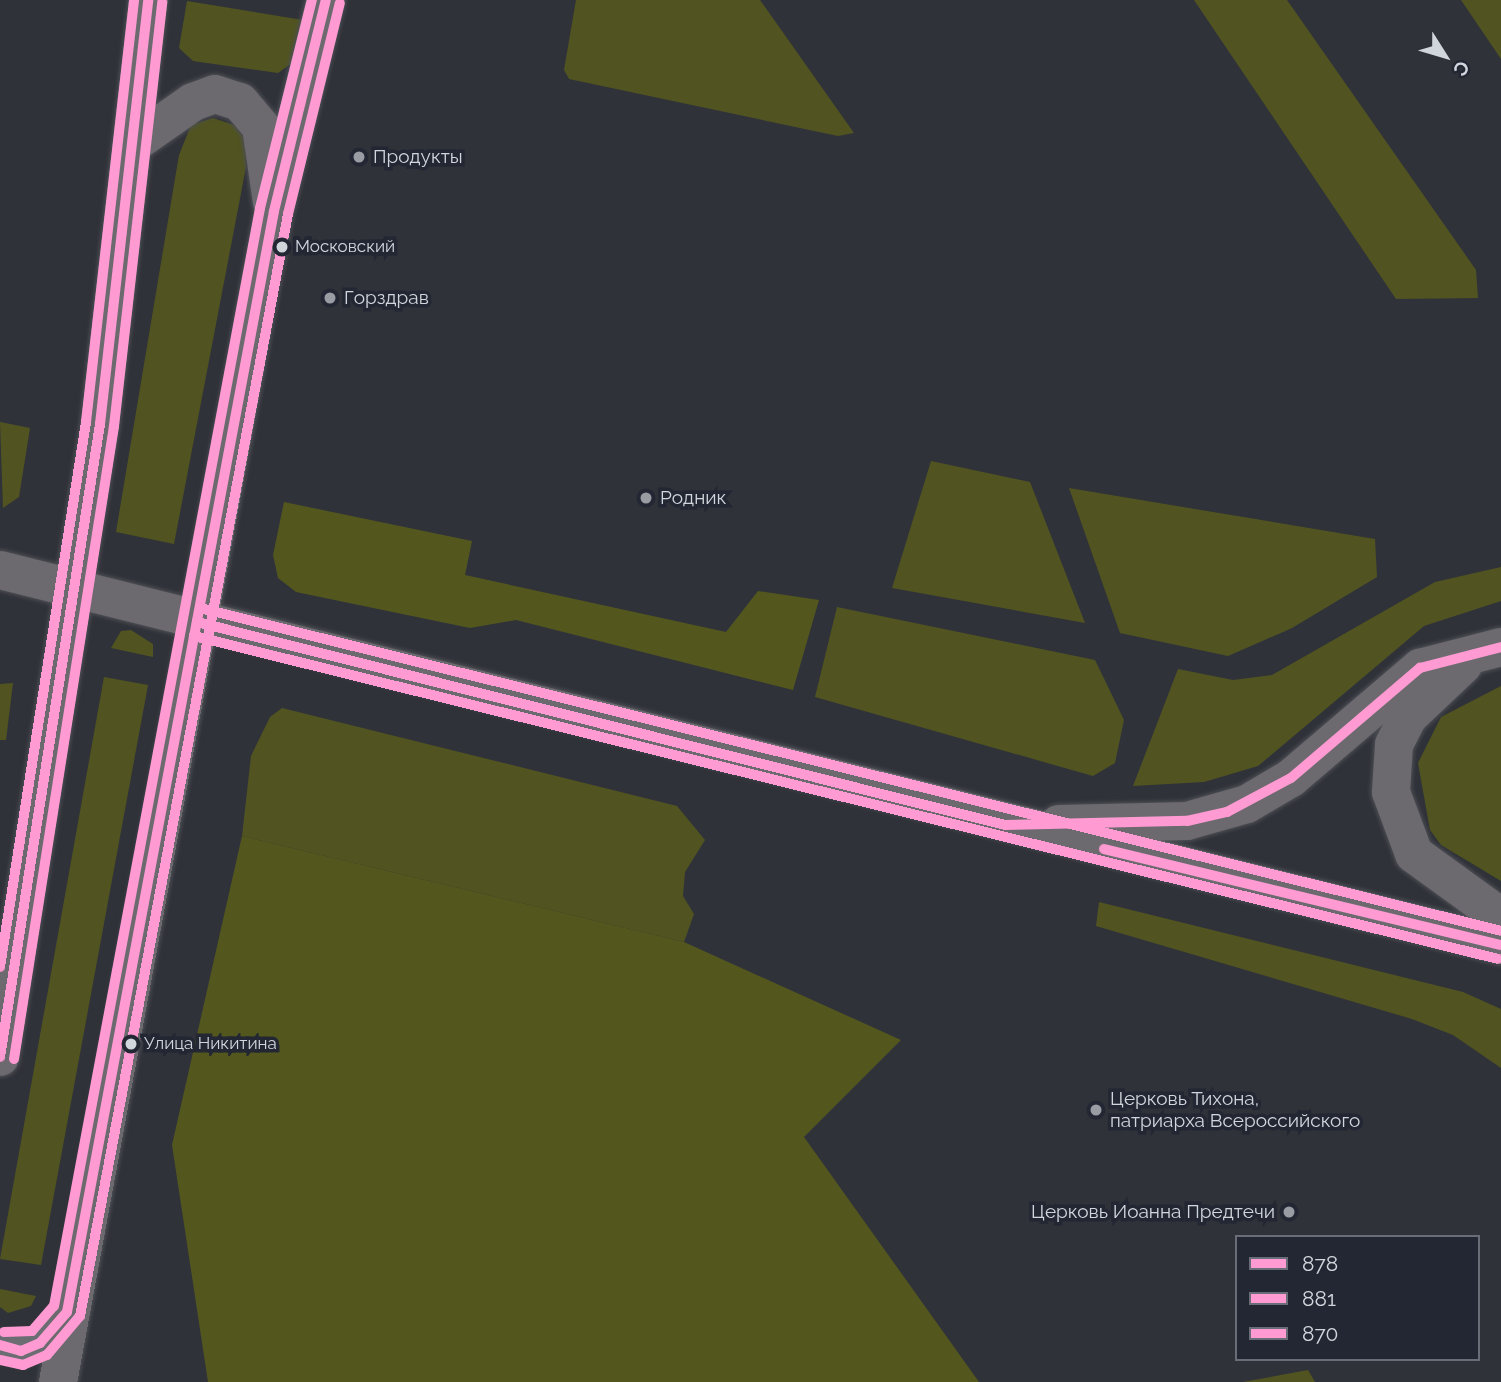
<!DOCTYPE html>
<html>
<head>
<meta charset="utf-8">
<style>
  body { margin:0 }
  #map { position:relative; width:1501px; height:1382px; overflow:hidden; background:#303239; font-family:Raleway,sans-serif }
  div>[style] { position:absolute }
  .green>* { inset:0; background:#515420 }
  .forest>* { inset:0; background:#53571e }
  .roads { filter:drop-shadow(0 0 2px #4d4f55) drop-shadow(0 0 2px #4d4f55) }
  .street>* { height:30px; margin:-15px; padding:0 15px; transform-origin:15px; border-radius:15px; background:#6b6d72 }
  .secondary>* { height:38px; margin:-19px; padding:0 19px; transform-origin:19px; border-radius:19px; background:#6c6a6e }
  .bus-1>* { height:10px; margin:-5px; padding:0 5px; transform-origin:5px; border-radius:5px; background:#ff9ad2 }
  .bus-2>* { height:10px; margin:-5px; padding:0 5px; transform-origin:5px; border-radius:5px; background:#ff9ad2 }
  .bus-3>* { height:10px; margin:-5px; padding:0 5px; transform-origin:5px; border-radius:5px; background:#ff9ad2 }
  .dots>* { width:19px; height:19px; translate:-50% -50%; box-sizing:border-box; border:4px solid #222733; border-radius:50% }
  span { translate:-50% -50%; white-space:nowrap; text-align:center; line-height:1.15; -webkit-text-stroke:7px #222733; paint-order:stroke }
  .bus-label { font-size:17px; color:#d1d5dc }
  .left { translate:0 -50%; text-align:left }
  .poi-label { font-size:19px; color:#d1d5dc }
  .right { translate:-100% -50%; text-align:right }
  .legend { position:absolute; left:1235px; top:1235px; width:245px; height:126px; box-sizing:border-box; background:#222733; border:2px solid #686d77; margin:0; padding:9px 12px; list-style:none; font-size:21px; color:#d1d5dc }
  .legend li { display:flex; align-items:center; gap:14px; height:35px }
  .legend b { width:35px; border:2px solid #686d77 }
  .north { position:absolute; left:1410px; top:21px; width:70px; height:70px; -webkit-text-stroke:5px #222733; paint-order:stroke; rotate:127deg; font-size:19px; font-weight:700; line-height:28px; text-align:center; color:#d1d5dc }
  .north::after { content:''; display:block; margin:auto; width:24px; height:32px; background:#d1d5dc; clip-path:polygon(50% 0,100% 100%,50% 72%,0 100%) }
</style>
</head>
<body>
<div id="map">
  <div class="green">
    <i style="clip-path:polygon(576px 0,760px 0,854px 133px,838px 136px,569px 79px,564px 70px)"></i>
    <i style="clip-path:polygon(1194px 0,1287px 0,1476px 270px,1478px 298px,1396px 299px)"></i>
    <i style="clip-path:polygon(1461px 0,1501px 0,1501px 59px)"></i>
    <i style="clip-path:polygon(187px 1px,303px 20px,299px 58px,278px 73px,193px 61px,179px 48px)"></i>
    <i style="clip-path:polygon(213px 118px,234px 125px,245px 139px,246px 167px,174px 544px,116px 532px,179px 155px,191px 125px)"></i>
    <i style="clip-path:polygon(0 422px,30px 428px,19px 497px,3px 508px)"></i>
    <i style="clip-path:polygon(931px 461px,1030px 482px,1085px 623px,892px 588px)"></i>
    <i style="clip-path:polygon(1069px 488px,1375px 539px,1377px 577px,1292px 628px,1228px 656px,1120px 633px)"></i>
    <i style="clip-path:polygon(1501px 567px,1501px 601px,1424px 626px,1258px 766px,1204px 782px,1133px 786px,1178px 669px,1233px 680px,1272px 675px,1435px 582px)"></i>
    <i style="clip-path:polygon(837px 607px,1095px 660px,1124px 720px,1115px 763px,1093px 776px,815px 697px)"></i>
    <i style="clip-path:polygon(131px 630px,153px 644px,153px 657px,111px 648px,121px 631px)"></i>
    <i style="clip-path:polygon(104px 677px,148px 685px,41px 1265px,0 1259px)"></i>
    <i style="clip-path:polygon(13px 683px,6px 740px,0 740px,0 684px)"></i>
    <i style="clip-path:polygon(1501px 686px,1501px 881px,1441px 845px,1430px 830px,1418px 763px,1441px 717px)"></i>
    <i style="clip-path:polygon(282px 708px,677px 806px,705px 840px,685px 872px,683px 896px,694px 914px,684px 942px,242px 836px,251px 756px,270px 717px)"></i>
    <i style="clip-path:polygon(1099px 902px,1463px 992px,1501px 1009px,1501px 1068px,1453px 1035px,1412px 1019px,1096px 926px)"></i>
    <i style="clip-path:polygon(0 1289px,36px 1296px,31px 1306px,8px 1313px,0 1307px)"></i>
    <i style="clip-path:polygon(1308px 1370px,1315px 1382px,1243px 1382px)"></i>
  </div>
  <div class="forest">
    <i style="clip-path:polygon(284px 502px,472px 541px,465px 575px,726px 632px,758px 591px,819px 600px,793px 690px,516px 620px,470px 628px,296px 592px,278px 578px,273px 555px)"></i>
    <i style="clip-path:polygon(242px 836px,684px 942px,901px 1040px,804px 1137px,979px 1382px,208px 1382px,172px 1145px)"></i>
  </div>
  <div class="roads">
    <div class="street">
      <i style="left:0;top:1345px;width:22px;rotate:16deg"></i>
      <i style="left:21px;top:1351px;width:21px;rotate:-23deg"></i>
      <i style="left:40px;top:1343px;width:41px;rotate:-48.9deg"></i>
    </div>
    <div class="secondary">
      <i style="left:133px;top:144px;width:73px;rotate:-35deg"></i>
      <i style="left:193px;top:102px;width:23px;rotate:-20deg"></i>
      <i style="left:215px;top:94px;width:26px;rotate:18deg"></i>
      <i style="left:240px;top:102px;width:33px;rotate:50deg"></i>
      <i style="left:261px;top:127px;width:76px;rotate:81.7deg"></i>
      <i style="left:0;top:570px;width:1547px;rotate:14.03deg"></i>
      <i style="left:1463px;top:665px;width:76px;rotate:136.6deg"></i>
      <i style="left:1408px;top:717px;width:31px;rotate:117deg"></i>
      <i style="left:1394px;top:745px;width:47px;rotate:93.7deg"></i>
      <i style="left:1391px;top:792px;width:66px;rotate:69.6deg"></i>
      <i style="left:1414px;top:854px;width:107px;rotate:35.9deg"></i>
      <i style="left:1059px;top:824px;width:128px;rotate:-1.3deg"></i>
      <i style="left:1187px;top:821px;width:62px;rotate:-15.8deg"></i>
      <i style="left:1247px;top:804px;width:51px;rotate:-30.6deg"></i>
      <i style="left:1291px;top:778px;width:170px;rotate:-40.5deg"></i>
      <i style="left:1420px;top:668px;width:84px;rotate:-14.5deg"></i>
      <i style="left:0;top:1057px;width:641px;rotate:-81.02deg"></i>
      <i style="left:100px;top:424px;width:427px;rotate:-83.5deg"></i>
      <i style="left:58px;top:1382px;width:1191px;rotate:-79.55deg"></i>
      <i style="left:274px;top:211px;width:217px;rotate:-76.2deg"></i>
    </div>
  </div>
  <div class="bus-1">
    <i style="left:197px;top:622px;width:833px;rotate:14.1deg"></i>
    <i style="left:1005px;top:825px;width:182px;rotate:-1.3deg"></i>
    <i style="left:1187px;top:821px;width:41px;rotate:-12.7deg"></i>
    <i style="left:1227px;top:812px;width:72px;rotate:-28deg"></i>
    <i style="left:1291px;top:778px;width:170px;rotate:-40.5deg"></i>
    <i style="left:1420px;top:668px;width:84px;rotate:-14.5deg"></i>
    <i style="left:1104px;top:849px;width:408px;rotate:13.6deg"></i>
    <i style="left:0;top:1057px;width:641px;rotate:-81.02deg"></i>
    <i style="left:100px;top:424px;width:427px;rotate:-83.5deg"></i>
    <i style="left:0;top:1345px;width:22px;rotate:16deg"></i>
    <i style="left:21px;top:1351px;width:21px;rotate:-23deg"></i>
    <i style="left:40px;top:1343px;width:41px;rotate:-48.9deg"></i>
    <i style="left:67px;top:1312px;width:1120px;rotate:-79.35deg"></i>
    <i style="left:274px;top:211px;width:217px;rotate:-76.2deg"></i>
  </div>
  <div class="bus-2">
    <i style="left:194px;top:636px;width:1343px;rotate:13.91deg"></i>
    <i style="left:14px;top:1059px;width:641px;rotate:-81.02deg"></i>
    <i style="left:114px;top:426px;width:427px;rotate:-83.5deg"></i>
    <i style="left:0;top:1360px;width:24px;rotate:12deg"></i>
    <i style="left:23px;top:1365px;width:26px;rotate:-23deg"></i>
    <i style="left:47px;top:1355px;width:51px;rotate:-49.8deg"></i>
    <i style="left:80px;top:1316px;width:1121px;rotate:-79.31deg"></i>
    <i style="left:288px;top:214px;width:217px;rotate:-76.2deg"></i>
  </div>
  <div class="bus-3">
    <i style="left:200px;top:608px;width:1340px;rotate:13.94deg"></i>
    <i style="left:0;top:967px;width:552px;rotate:-81.03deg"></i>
    <i style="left:86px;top:422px;width:425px;rotate:-83.5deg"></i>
    <i style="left:4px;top:1332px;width:28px;rotate:-2deg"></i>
    <i style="left:32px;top:1331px;width:33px;rotate:-49deg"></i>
    <i style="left:54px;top:1306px;width:1117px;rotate:-79.37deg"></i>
    <i style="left:260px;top:208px;width:214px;rotate:-76deg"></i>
  </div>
  <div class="dots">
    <i style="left:359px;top:157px;background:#999ca3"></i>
    <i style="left:282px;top:247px;background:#d1d5dc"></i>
    <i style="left:330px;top:298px;background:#999ca3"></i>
    <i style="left:646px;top:498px;background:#999ca3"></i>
    <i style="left:131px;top:1044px;background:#d1d5dc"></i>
    <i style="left:1096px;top:1110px;background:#999ca3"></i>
    <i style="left:1289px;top:1212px;background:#999ca3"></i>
  </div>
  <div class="bus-label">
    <span class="left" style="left:295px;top:247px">Московский</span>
    <span class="left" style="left:144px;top:1044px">Улица Никитина</span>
  </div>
  <div class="poi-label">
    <span class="left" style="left:373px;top:157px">Продукты</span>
    <span class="left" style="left:344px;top:298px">Горздрав</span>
    <span class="left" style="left:660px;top:498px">Родник</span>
    <span class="left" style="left:1110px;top:1110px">Церковь Тихона,<br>патриарха Всероссийского</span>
    <span class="right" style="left:1275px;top:1212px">Церковь Иоанна Предтечи</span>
  </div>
  <ul class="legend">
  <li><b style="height:9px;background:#ff9ad2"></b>878</li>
  <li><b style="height:9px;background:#ff9ad2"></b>881</li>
  <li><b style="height:9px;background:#ff9ad2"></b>870</li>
  </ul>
  <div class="north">С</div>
</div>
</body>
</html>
